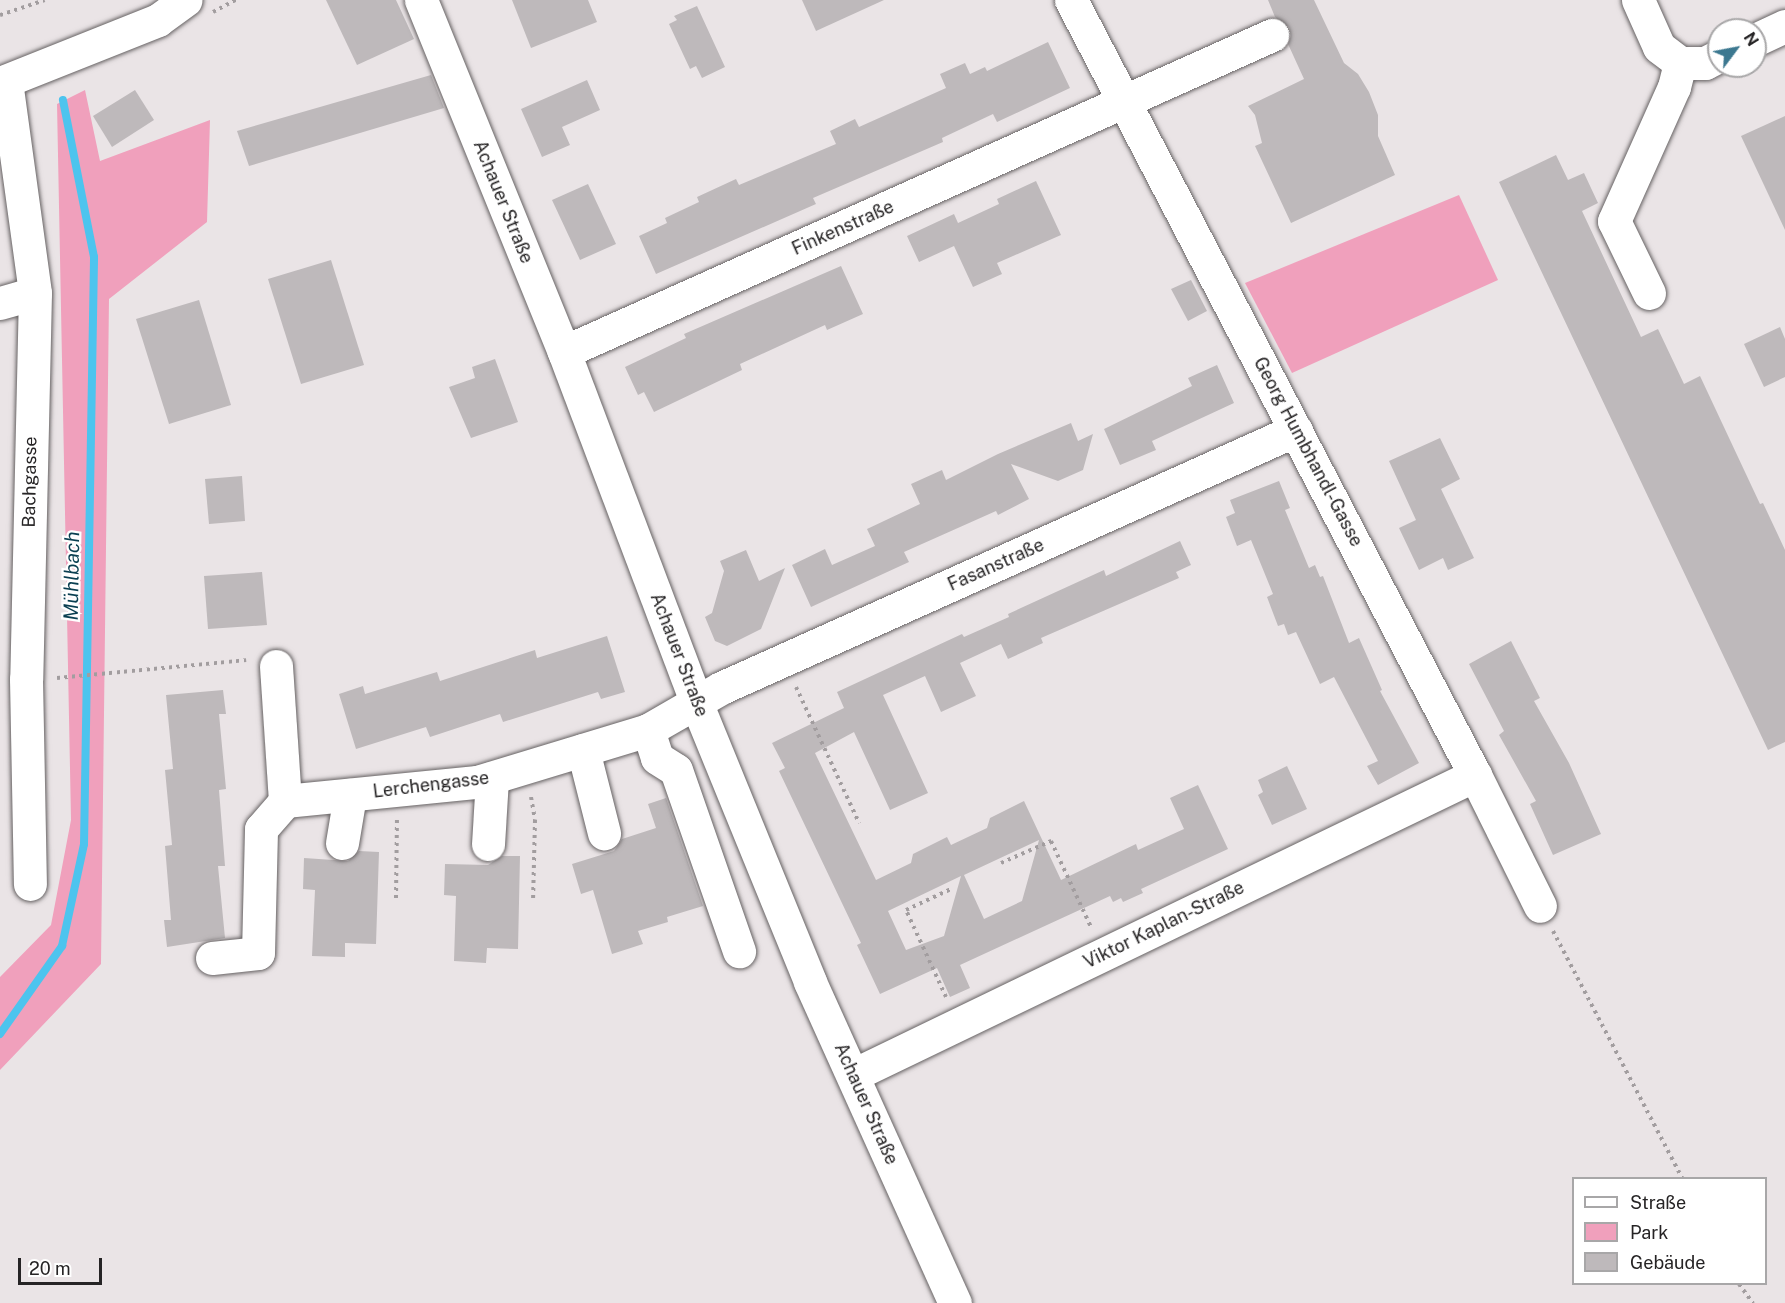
<!DOCTYPE html>
<html>
<head>
<meta charset="utf-8">
<style>
  body { margin:0 }
  #map { position:relative; width:1785px; height:1303px; overflow:hidden; background:#eae4e6; font-family:"Public Sans",sans-serif }
  div>[style] { position:absolute }
  .green>* { inset:0; background:#f0a0bc }
  .stream>* { height:8px; margin:-4px; padding:0 4px; transform-origin:4px; border-radius:4px; background:#4dc4ee }
  .building>* { inset:0; background:#beb9bb }
  .path>* { height:4px; margin-top:-2px; transform-origin:0; background:repeating-linear-gradient(90deg,#a29d9f 0 3px,transparent 0 7.5px) }
  .roads { filter:drop-shadow(0 0 2px #666263) drop-shadow(0 0 2px #666263) }
  .minor>* { height:33px; margin:-16.5px; padding:0 16.5px; transform-origin:16.5px; border-radius:16.5px; background:#fff }
  span { translate:-50% -50%; white-space:nowrap; text-align:center; line-height:1.15; -webkit-text-stroke:4.5px #fff; paint-order:stroke }
  .street-label { font-size:18px; color:#262425 }
  .water-label { font-size:20px; color:#0a3f51; font-style:italic }
  .legend { position:absolute; left:1572px; top:1177px; width:195px; height:108px; box-sizing:border-box; background:#fff; border:2px solid #a8a7a8; margin:0; padding:8px 10px; list-style:none; font-size:18px; color:#262425 }
  .legend li { display:flex; align-items:center; gap:12px; height:30px }
  .legend b { width:30px; border:2px solid #a8a7a8 }
  .north { position:absolute; left:1707px; top:18px; width:60px; height:60px; box-sizing:border-box; background:#fff; border:2px solid #a8a7a8; border-radius:50%; rotate:58deg; font-size:16px; font-weight:700; line-height:24px; text-align:center; color:#262425 }
  .north::after { content:''; display:block; margin:auto; width:21px; height:27px; background:#3c7890; clip-path:polygon(50% 0,100% 100%,50% 72%,0 100%) }
  .scale { position:absolute; left:18px; top:1258px; width:84px; height:27px; box-sizing:border-box; border:3px solid #262425; border-top:0; padding-left:8px; font-size:18px; line-height:21px; white-space:nowrap; color:#262425; -webkit-text-stroke:4px #fff; paint-order:stroke }
</style>
</head>
<body>
<div id="map">
  <div class="green">
    <i style="clip-path:polygon(85px 90px,100px 161px,210px 120px,207px 222px,109px 299px,101px 964px,0 1070px,0 977px,51px 925px,71px 820px,57px 104px)"></i>
    <i style="clip-path:polygon(1459px 195px,1498px 280px,1292px 373px,1245px 283px)"></i>
  </div>
  <div class="stream">
    <i style="left:0;top:1034px;width:108px;rotate:-54.8deg"></i>
    <i style="left:62px;top:946px;width:104px;rotate:-77.8deg"></i>
    <i style="left:84px;top:844px;width:587px;rotate:-89.02deg"></i>
    <i style="left:94px;top:257px;width:160px;rotate:-101.2deg"></i>
  </div>
  <div class="building">
    <i style="clip-path:polygon(326px 0,396px 0,414px 39px,357px 65px)"></i>
    <i style="clip-path:polygon(512px 0,588px 0,597px 22px,531px 48px)"></i>
    <i style="clip-path:polygon(802px 0,884px 0,816px 31px)"></i>
    <i style="clip-path:polygon(1268px 0,1314px 0,1344px 63px,1358px 74px,1369px 92px,1378px 115px,1378px 136px,1395px 175px,1291px 223px,1255px 146px,1262px 143px,1255px 115px,1248px 106px,1304px 79px,1288px 44px,1291px 36px,1289px 27px,1275px 17px)"></i>
    <i style="clip-path:polygon(697px 6px,725px 67px,702px 78px,696px 66px,690px 69px,669px 24px,677px 20px,674px 16px)"></i>
    <i style="clip-path:polygon(1048px 42px,1070px 88px,997px 122px,993px 114px,942px 138px,943px 142px,813px 198px,816px 204px,656px 274px,639px 236px,667px 223px,665px 218px,699px 202px,697px 197px,736px 179px,739px 185px,836px 144px,830px 131px,855px 119px,859px 127px,946px 88px,940px 74px,965px 63px,970px 74px,985px 67px,987px 71px)"></i>
    <i style="clip-path:polygon(431px 75px,444px 108px,249px 166px,237px 131px)"></i>
    <i style="clip-path:polygon(587px 80px,600px 110px,562px 127px,570px 145px,542px 157px,521px 109px)"></i>
    <i style="clip-path:polygon(135px 90px,154px 120px,112px 147px,93px 116px)"></i>
    <i style="clip-path:polygon(1785px 116px,1785px 230px,1741px 136px)"></i>
    <i style="clip-path:polygon(1556px 155px,1568px 180px,1584px 173px,1598px 203px,1582px 211px,1641px 337px,1658px 329px,1684px 384px,1700px 376px,1760px 504px,1763px 503px,1785px 550px,1785px 742px,1768px 750px,1499px 182px)"></i>
    <i style="clip-path:polygon(1036px 181px,1061px 235px,997px 263px,1002px 274px,973px 287px,954px 246px,919px 262px,907px 236px,954px 214px,958px 223px,999px 204px,997px 199px)"></i>
    <i style="clip-path:polygon(588px 184px,616px 244px,580px 260px,552px 200px)"></i>
    <i style="clip-path:polygon(331px 260px,364px 365px,301px 384px,268px 279px)"></i>
    <i style="clip-path:polygon(841px 266px,863px 314px,827px 330px,825px 325px,740px 364px,742px 370px,654px 412px,644px 392px,638px 395px,625px 367px,686px 338px,684px 334px)"></i>
    <i style="clip-path:polygon(1191px 280px,1207px 311px,1188px 321px,1171px 289px)"></i>
    <i style="clip-path:polygon(199px 300px,231px 405px,169px 424px,136px 319px)"></i>
    <i style="clip-path:polygon(1780px 327px,1785px 339px,1785px 377px,1764px 387px,1744px 344px)"></i>
    <i style="clip-path:polygon(495px 359px,518px 422px,471px 438px,449px 387px,475px 378px,472px 367px)"></i>
    <i style="clip-path:polygon(1217px 365px,1234px 403px,1152px 441px,1156px 450px,1120px 465px,1104px 429px,1192px 386px,1188px 378px)"></i>
    <i style="clip-path:polygon(1071px 423px,1078px 441px,1093px 434px,1083px 470px,1058px 481px,1011px 464px,1029px 499px,998px 515px,996px 511px,904px 552px,909px 562px,811px 607px,792px 565px,825px 549px,832px 565px,875px 546px,867px 529px,920px 504px,911px 484px,942px 470px,946px 480px,998px 454px)"></i>
    <i style="clip-path:polygon(1440px 438px,1460px 479px,1441px 489px,1474px 558px,1448px 570px,1443px 558px,1419px 570px,1399px 528px,1416px 520px,1389px 461px)"></i>
    <i style="clip-path:polygon(242px 476px,245px 521px,209px 524px,205px 479px)"></i>
    <i style="clip-path:polygon(1279px 481px,1290px 508px,1285px 510px,1309px 568px,1315px 565px,1320px 577px,1323px 576px,1349px 643px,1359px 638px,1382px 690px,1380px 691px,1419px 763px,1378px 785px,1367px 766px,1378px 761px,1334px 677px,1320px 684px,1296px 632px,1288px 635px,1284px 624px,1278px 626px,1267px 597px,1273px 594px,1251px 540px,1237px 546px,1226px 517px,1235px 513px,1230px 500px)"></i>
    <i style="clip-path:polygon(evenodd,1180px 541px,1191px 565px,1176px 572px,1179px 578px,1041px 638px,1043px 643px,1008px 659px,1001px 644px,960px 663px,976px 696px,941px 712px,925px 676px,883px 695px,928px 793px,890px 810px,854px 732px,815px 753px,876px 880px,911px 863px,913px 854px,947px 837px,951px 845px,987px 828px,990px 818px,1024px 801px,1061px 880px,1136px 844px,1138px 850px,1184px 829px,1170px 798px,1198px 785px,1228px 849px,1141px 889px,1143px 893px,1123px 902px,1121px 898px,1113px 902px,1110px 896px,960px 965px,970px 988px,950px 997px,937px 968px,880px 994px,857px 945px,861px 943px,779px 771px,785px 768px,772px 743px,844px 708px,837px 692px,962px 634px,964px 637px,1009px 617px,1008px 614px,1104px 570px,1106px 576px,1180px 541px,1039px 840px,1022px 901px,984px 919px,964px 875px,1039px 840px,1180px 541px,961px 876px,944px 936px,906px 950px,888px 911px,961px 876px)"></i>
    <i style="clip-path:polygon(746px 550px,759px 581px,785px 568px,761px 629px,727px 646px,715px 641px,705px 617px,712px 613px,724px 571px,720px 561px)"></i>
    <i style="clip-path:polygon(262px 572px,267px 625px,208px 629px,204px 576px)"></i>
    <i style="clip-path:polygon(607px 636px,625px 692px,601px 699px,598px 692px,503px 722px,500px 714px,430px 737px,426px 727px,356px 749px,339px 694px,363px 686px,365px 694px,437px 672px,440px 681px,535px 650px,537px 658px)"></i>
    <i style="clip-path:polygon(1511px 641px,1540px 698px,1534px 701px,1569px 763px,1601px 834px,1553px 855px,1530px 804px,1536px 801px,1499px 735px,1504px 731px,1469px 664px)"></i>
    <i style="clip-path:polygon(223px 690px,226px 714px,219px 714px,226px 789px,219px 790px,225px 866px,218px 866px,225px 938px,167px 947px,164px 920px,171px 920px,165px 846px,172px 845px,165px 770px,173px 769px,166px 695px)"></i>
    <i style="clip-path:polygon(1287px 766px,1307px 809px,1272px 825px,1258px 795px,1263px 792px,1258px 780px)"></i>
    <i style="clip-path:polygon(666px 798px,703px 906px,667px 917px,668px 922px,638px 931px,643px 944px,612px 954px,593px 890px,581px 894px,572px 864px,614px 851px,622px 839px,656px 828px,648px 804px)"></i>
    <i style="clip-path:polygon(359px 851px,379px 852px,376px 944px,345px 943px,345px 957px,312px 956px,315px 890px,303px 889px,304px 858px,348px 861px)"></i>
    <i style="clip-path:polygon(502px 856px,520px 856px,518px 949px,487px 948px,486px 963px,454px 961px,456px 896px,444px 895px,445px 864px,488px 865px)"></i>
  </div>
  <div class="path">
    <i style="left:213px;top:12px;width:26px;rotate:-28deg"></i>
    <i style="left:0;top:15px;width:47px;rotate:-18.4deg"></i>
    <i style="left:57px;top:678px;width:190px;rotate:-5.4deg"></i>
    <i style="left:796px;top:687px;width:150px;rotate:65.1deg"></i>
    <i style="left:531px;top:797px;width:23px;rotate:80deg"></i>
    <i style="left:535px;top:820px;width:80px;rotate:91.4deg"></i>
    <i style="left:1001px;top:863px;width:55px;rotate:-23.7deg"></i>
    <i style="left:1051px;top:841px;width:95px;rotate:65.1deg"></i>
    <i style="left:396px;top:898px;width:78px;rotate:-89.3deg"></i>
    <i style="left:1553px;top:931px;width:279px;rotate:62.4deg"></i>
    <i style="left:946px;top:997px;width:96px;rotate:-114.7deg"></i>
    <i style="left:906px;top:910px;width:50px;rotate:-25deg"></i>
    <i style="left:1739px;top:1284px;width:24px;rotate:54deg"></i>
  </div>
  <div class="roads">
    <div class="minor">
      <i style="left:421px;top:0;width:380px;rotate:67.9deg"></i>
      <i style="left:564px;top:352px;width:374px;rotate:69.3deg"></i>
      <i style="left:696px;top:702px;width:302px;rotate:67.8deg"></i>
      <i style="left:810px;top:982px;width:352px;rotate:65.7deg"></i>
      <i style="left:1071px;top:0;width:874px;rotate:62.47deg"></i>
      <i style="left:1475px;top:775px;width:146px;rotate:63.6deg"></i>
      <i style="left:1638px;top:0;width:51px;rotate:65.9deg"></i>
      <i style="left:1659px;top:47px;width:26px;rotate:37deg"></i>
      <i style="left:1755px;top:40px;width:33px;rotate:-25deg"></i>
      <i style="left:1680px;top:63px;width:25px"></i>
      <i style="left:1705px;top:63px;width:16px;rotate:-27deg"></i>
      <i style="left:6px;top:81px;width:214px;rotate:82.2deg"></i>
      <i style="left:35px;top:293px;width:386px;rotate:91.3deg"></i>
      <i style="left:26px;top:679px;width:205px;rotate:88.9deg"></i>
      <i style="left:0;top:83px;width:170px;rotate:-21.7deg"></i>
      <i style="left:158px;top:20px;width:34px;rotate:-36deg"></i>
      <i style="left:1649px;top:293px;width:80px;rotate:-115.9deg"></i>
      <i style="left:1614px;top:221px;width:147px;rotate:-65.9deg"></i>
      <i style="left:1674px;top:87px;width:25px;rotate:-76deg"></i>
      <i style="left:0;top:303px;width:36px;rotate:-16deg"></i>
      <i style="left:564px;top:352px;width:776px;rotate:-24.12deg"></i>
      <i style="left:276px;top:666px;width:135px;rotate:86.2deg"></i>
      <i style="left:648px;top:730px;width:29px;rotate:72deg"></i>
      <i style="left:657px;top:758px;width:22px;rotate:32deg"></i>
      <i style="left:676px;top:770px;width:192px;rotate:70.8deg"></i>
      <i style="left:583px;top:750px;width:86px;rotate:75.8deg"></i>
      <i style="left:285px;top:801px;width:193px;rotate:-5.7deg"></i>
      <i style="left:477px;top:782px;width:179px;rotate:-16.9deg"></i>
      <i style="left:648px;top:730px;width:84px;rotate:-29.9deg"></i>
      <i style="left:721px;top:688px;width:630px;rotate:-24.17deg"></i>
      <i style="left:342px;top:843px;width:49px;rotate:-80.5deg"></i>
      <i style="left:488px;top:844px;width:66px;rotate:-86.5deg"></i>
      <i style="left:212px;top:958px;width:46px;rotate:-6.2deg"></i>
      <i style="left:258px;top:953px;width:124px;rotate:-88.6deg"></i>
      <i style="left:261px;top:829px;width:37px;rotate:-49deg"></i>
      <i style="left:853px;top:1075px;width:691px;rotate:-25.75deg"></i>
    </div>
  </div>
  <div class="street-label">
    <span style="left:503px;top:202px;rotate:68deg">Achauer Straße</span>
    <span style="left:843px;top:228px;rotate:-24deg">Finkenstraße</span>
    <span style="left:1308px;top:452px;rotate:62deg">Georg Humbhandl-Gasse</span>
    <span style="left:30px;top:482px;rotate:-89deg">Bachgasse</span>
    <span style="left:996px;top:565px;rotate:-24deg">Fasanstraße</span>
    <span style="left:679px;top:655px;rotate:69deg">Achauer Straße</span>
    <span style="left:431px;top:785px;rotate:-7deg">Lerchengasse</span>
    <span style="left:1164px;top:925px;rotate:-26deg">Viktor Kaplan-Straße</span>
    <span style="left:866px;top:1104px;rotate:66deg">Achauer Straße</span>
  </div>
  <div class="water-label">
    <span style="left:72px;top:576px;rotate:-89deg">Mühlbach</span>
  </div>
  <ul class="legend">
  <li><b style="height:8px;background:#fff"></b>Straße</li>
  <li><b style="height:16px;background:#f0a0bc"></b>Park</li>
  <li><b style="height:16px;background:#beb9bb"></b>Gebäude</li>
  </ul>
  <div class="north">N</div>
  <div class="scale">20 m</div>
</div>
</body>
</html>
